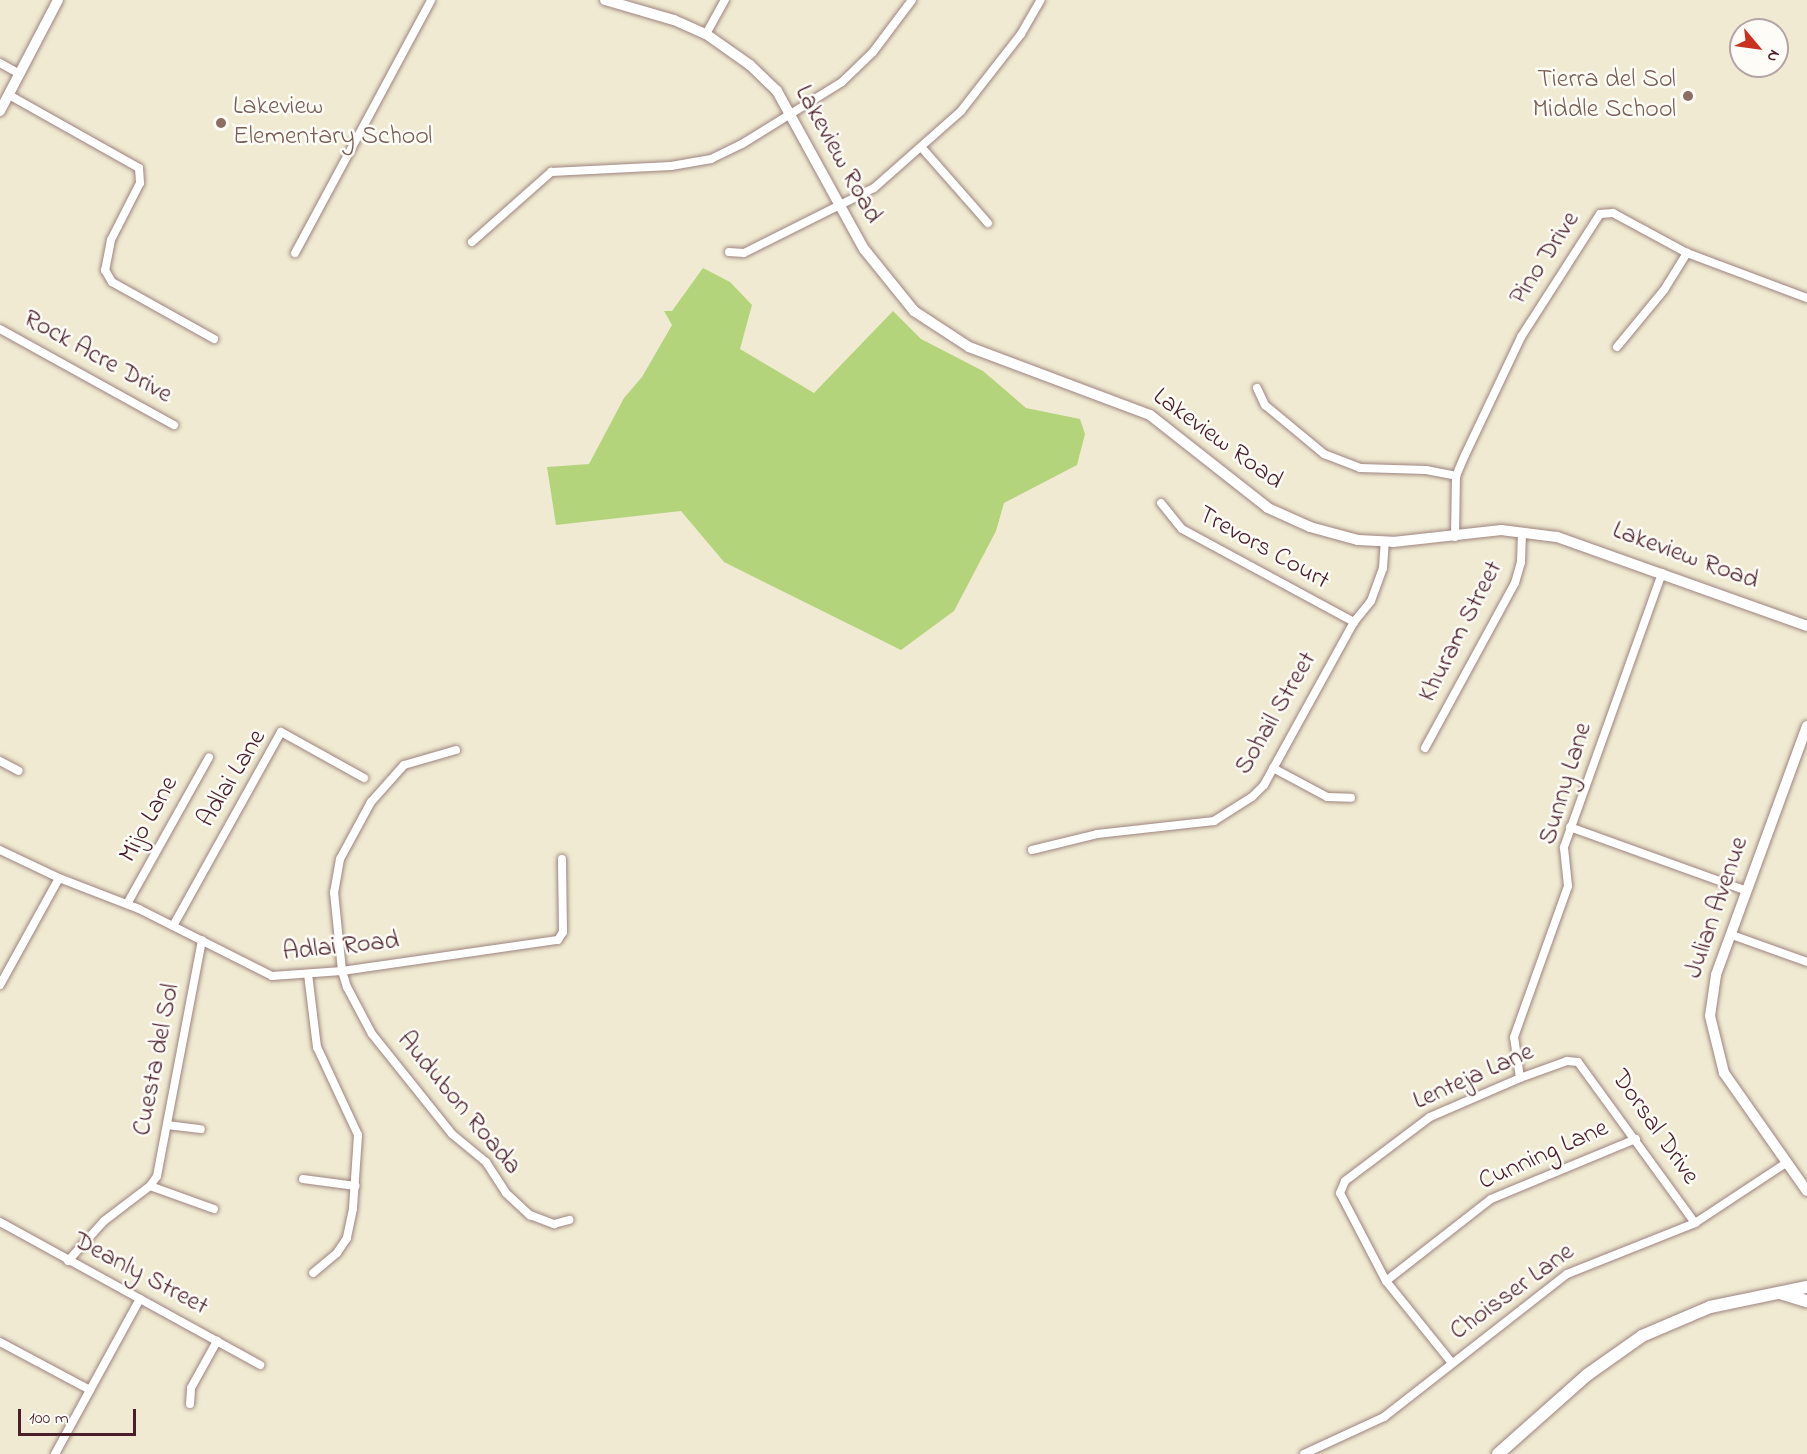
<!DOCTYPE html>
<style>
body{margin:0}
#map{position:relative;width:1807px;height:1454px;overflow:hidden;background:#f0ead2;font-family:"Indie Flower",sans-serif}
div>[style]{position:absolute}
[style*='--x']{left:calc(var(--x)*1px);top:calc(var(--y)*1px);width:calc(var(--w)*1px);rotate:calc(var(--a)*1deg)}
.green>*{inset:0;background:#b4d47b}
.roads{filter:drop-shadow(0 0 2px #9d847e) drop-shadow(0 0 2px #9d847e)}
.street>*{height:8px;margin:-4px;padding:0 4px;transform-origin:4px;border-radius:4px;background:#fff}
.secondary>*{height:10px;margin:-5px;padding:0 5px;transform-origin:5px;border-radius:5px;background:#fff}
.primary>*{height:12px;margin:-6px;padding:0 6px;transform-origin:6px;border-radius:6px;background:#fff}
.dots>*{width:16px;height:16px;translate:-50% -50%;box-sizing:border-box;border:3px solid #fdfcf7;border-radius:50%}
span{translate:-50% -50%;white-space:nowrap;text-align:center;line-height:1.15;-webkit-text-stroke:5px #fdfcf7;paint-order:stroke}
.education-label{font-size:26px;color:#785e54}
.right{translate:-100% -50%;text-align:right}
.left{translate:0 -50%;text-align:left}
.street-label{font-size:26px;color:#4a1f2b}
.north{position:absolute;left:1729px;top:18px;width:60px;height:60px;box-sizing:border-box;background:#fdfcf7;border:2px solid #b5a4a5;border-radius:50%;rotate:119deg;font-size:16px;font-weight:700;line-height:24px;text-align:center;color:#4a1f2b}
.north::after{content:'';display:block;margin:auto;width:21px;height:27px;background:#c8321e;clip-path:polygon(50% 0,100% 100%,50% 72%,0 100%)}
.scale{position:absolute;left:18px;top:1409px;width:118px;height:27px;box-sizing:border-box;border:3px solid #4a1f2b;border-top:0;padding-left:8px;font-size:18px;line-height:21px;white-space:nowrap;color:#4a1f2b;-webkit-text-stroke:4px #fdfcf7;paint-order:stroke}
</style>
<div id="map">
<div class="green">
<div style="clip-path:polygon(703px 268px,730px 282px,752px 305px,740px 349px,814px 393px,893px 311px,921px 339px,983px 371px,1026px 408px,1080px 419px,1085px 434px,1077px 465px,1004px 503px,996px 531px,954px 611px,901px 650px,724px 562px,681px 511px,556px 525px,547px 467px,589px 464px,624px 398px,642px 377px,672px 325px,664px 311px,672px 311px)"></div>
</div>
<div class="roads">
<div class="street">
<div style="--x:706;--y:34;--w:39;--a:-61"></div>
<div style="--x:0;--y:63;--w:23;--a:29"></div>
<div style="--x:9;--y:95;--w:149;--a:29.3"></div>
<div style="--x:139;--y:168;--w:15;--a:86"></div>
<div style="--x:140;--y:183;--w:64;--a:117"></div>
<div style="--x:111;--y:240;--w:31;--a:101"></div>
<div style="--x:105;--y:270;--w:14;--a:60"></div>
<div style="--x:112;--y:282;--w:117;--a:29.2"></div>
<div style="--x:922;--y:148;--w:100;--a:48.7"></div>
<div style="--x:472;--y:242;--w:106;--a:-41.5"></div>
<div style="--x:551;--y:172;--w:120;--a:-2.9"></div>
<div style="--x:671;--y:166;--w:41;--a:-9.9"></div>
<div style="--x:711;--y:159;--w:34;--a:-26"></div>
<div style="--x:742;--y:144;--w:118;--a:-31.8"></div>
<div style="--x:842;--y:82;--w:43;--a:-44.1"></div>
<div style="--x:873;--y:52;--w:65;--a:-53.1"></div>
<div style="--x:729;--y:252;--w:15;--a:4"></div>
<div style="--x:744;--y:253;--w:145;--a:-26.6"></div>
<div style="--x:874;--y:188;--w:116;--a:-41.5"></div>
<div style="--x:961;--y:111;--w:98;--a:-52.1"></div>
<div style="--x:1021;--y:34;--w:39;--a:-60"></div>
<div style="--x:295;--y:253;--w:287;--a:-61.7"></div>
<div style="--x:0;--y:329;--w:199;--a:28.9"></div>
<div style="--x:1617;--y:347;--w:74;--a:-50.5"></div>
<div style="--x:1664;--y:290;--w:44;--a:-58.1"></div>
<div style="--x:1257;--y:388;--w:19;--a:65"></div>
<div style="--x:1265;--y:405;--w:77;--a:39.7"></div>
<div style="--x:1324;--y:454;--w:39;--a:21"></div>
<div style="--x:1360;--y:468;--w:66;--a:1.7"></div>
<div style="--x:1426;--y:470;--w:31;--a:11"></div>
<div style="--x:1161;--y:503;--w:33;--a:51"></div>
<div style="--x:1182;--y:529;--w:196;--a:28.4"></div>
<div style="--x:1455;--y:537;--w:61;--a:-89.1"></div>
<div style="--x:1456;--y:476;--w:23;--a:-67"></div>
<div style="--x:1465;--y:455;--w:131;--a:-64.6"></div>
<div style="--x:1521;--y:337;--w:146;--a:-57.3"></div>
<div style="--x:1600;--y:214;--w:13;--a:-4"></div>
<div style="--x:1613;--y:213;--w:84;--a:28.4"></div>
<div style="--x:1687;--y:253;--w:128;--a:20.6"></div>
<div style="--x:1425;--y:748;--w:188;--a:-61.4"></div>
<div style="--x:1515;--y:583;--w:22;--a:-74"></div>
<div style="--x:1521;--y:562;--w:30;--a:-88"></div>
<div style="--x:456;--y:750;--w:54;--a:163.9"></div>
<div style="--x:404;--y:765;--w:50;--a:131.7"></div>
<div style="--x:371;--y:802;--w:65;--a:118.5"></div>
<div style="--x:340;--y:859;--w:34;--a:100"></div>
<div style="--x:334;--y:892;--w:79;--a:84.2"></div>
<div style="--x:342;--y:971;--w:17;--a:73"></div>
<div style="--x:347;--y:987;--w:53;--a:62"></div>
<div style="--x:372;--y:1034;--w:128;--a:51.3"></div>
<div style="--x:452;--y:1134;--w:44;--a:39.5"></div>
<div style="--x:486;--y:1162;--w:37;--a:57"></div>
<div style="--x:506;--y:1193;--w:33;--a:43"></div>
<div style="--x:530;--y:1215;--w:26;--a:21"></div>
<div style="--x:554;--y:1224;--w:16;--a:-15"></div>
<div style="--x:0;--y:761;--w:21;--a:28"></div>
<div style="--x:1273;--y:768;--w:61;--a:28.2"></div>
<div style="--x:1327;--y:797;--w:24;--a:2"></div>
<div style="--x:1570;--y:827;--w:188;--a:19.9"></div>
<div style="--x:0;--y:850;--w:65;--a:25.4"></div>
<div style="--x:59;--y:878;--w:86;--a:21.2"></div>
<div style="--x:139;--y:909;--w:149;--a:26.7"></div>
<div style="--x:272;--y:976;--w:70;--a:-4.1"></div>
<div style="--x:342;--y:971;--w:218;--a:-8.2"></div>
<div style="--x:558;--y:940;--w:9;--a:-58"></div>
<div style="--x:563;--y:932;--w:73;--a:-90.8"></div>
<div style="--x:1032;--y:850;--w:67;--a:-13.8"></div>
<div style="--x:1097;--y:834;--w:118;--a:-6.3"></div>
<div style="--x:1214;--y:821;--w:45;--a:-32.3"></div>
<div style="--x:1252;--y:797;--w:17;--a:-45"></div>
<div style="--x:1264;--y:785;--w:186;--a:-61.1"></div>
<div style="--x:1354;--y:622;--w:27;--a:-51"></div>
<div style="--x:1371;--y:601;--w:35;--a:-70"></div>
<div style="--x:1383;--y:568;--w:27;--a:-86"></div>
<div style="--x:127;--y:904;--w:168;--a:-60.8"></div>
<div style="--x:173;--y:926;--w:222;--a:-60.9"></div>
<div style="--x:281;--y:732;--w:95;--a:29"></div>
<div style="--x:1732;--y:935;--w:80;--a:19.8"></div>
<div style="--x:308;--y:974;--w:74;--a:83"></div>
<div style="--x:317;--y:1047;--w:97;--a:65"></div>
<div style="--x:358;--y:1135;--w:74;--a:93.9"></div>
<div style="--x:353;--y:1209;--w:30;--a:102"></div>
<div style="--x:347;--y:1238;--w:18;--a:124"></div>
<div style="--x:337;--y:1253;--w:31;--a:140"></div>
<div style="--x:0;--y:985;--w:122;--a:-61.1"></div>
<div style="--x:1520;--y:1078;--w:41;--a:-98.3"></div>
<div style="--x:1514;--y:1037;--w:160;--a:-70.3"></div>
<div style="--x:1568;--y:886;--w:39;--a:-96"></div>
<div style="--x:1564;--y:847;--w:291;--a:-70.3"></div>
<div style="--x:167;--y:1125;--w:34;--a:7"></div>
<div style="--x:303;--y:1179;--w:53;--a:7.5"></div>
<div style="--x:150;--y:1186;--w:12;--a:-55"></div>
<div style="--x:157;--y:1176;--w:240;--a:-79.2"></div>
<div style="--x:0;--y:1222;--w:297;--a:28.8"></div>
<div style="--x:68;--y:1261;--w:54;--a:-48"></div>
<div style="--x:104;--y:1221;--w:58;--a:-37.3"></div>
<div style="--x:150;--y:1186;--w:68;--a:19.8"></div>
<div style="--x:1386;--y:1281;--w:133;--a:-38"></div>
<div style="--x:1491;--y:1199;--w:157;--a:-22.5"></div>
<div style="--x:0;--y:1342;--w:102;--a:28.1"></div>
<div style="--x:1452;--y:1363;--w:105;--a:-128.8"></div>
<div style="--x:1386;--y:1281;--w:99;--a:-117.6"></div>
<div style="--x:1340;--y:1193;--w:13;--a:-67"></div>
<div style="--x:1345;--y:1181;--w:106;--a:-37"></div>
<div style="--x:1430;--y:1117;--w:98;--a:-23.4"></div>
<div style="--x:1520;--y:1078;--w:50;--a:-19.9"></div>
<div style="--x:1567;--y:1061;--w:11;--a:5"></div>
<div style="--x:1578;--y:1062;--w:199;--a:54"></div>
<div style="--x:190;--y:1404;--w:16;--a:-86"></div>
<div style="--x:191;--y:1388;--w:54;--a:-61"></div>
<div style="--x:55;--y:1454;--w:177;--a:-61.3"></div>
<div style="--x:1304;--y:1454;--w:88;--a:-24.8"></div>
<div style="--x:1384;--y:1417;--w:232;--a:-38"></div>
<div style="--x:1567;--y:1274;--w:138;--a:-21.7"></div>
<div style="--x:1695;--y:1223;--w:109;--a:-33.4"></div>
</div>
<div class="secondary">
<div style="--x:605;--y:0;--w:72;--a:16.2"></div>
<div style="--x:674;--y:20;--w:35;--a:24"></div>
<div style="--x:706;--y:34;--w:54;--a:35.2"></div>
<div style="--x:750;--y:65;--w:37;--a:44"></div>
<div style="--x:777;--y:91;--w:180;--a:61.2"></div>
<div style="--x:864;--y:249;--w:80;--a:51.1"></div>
<div style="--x:914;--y:311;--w:66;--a:33.2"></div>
<div style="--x:969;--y:347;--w:193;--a:20.6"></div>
<div style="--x:1150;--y:415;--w:150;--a:38.2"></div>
<div style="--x:1268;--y:508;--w:46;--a:24.3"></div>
<div style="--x:1310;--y:527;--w:50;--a:15.2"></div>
<div style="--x:1358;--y:540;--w:35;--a:3"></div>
<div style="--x:1393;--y:542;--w:109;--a:-6.3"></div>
<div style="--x:1501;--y:530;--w:56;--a:7.1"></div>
<div style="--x:1557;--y:537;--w:265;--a:19.6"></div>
<div style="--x:0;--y:111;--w:125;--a:-62.4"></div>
<div style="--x:1807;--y:726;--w:265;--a:110.1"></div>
<div style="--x:1716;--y:975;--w:41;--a:98.3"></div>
<div style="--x:1710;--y:1016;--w:59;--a:76.2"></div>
<div style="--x:1724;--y:1073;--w:144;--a:54.9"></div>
</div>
<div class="primary">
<div style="--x:1780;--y:1293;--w:28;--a:17"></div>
<div style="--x:1498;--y:1454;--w:119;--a:-41.6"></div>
<div style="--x:1587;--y:1375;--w:67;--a:-35.3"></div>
<div style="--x:1642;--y:1336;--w:74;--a:-23.1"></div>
<div style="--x:1710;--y:1307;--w:99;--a:-11.7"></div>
</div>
</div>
<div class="dots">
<div style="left:1688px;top:96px;background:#8d6e63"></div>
<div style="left:221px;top:123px;background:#8d6e63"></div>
</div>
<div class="education-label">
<span class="right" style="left:1676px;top:96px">Tierra del Sol<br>Middle School</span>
<span class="left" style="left:233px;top:123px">Lakeview<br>Elementary School</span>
</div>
<div class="street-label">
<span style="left:837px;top:155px;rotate:61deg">Lakeview Road</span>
<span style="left:1546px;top:259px;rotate:-57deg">Pino Drive</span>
<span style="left:97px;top:358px;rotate:29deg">Rock Acre Drive</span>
<span style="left:1217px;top:440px;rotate:36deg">Lakeview Road</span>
<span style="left:1263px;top:549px;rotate:29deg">Trevors Court</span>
<span style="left:1685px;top:557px;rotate:20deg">Lakeview Road</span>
<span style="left:1462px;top:632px;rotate:-63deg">Khuram Street</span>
<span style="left:1277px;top:714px;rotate:-60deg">Sohail Street</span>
<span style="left:233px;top:779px;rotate:-59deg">Adlai Lane</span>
<span style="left:1567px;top:784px;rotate:-73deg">Sunny Lane</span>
<span style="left:150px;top:820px;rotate:-61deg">Mijo Lane</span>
<span style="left:1718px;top:908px;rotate:-71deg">Julian Avenue</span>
<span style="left:341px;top:948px;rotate:-6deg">Adlai Road</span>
<span style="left:158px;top:1060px;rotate:-79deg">Cuesta del Sol</span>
<span style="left:1474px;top:1078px;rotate:-24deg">Lenteja Lane</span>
<span style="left:458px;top:1104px;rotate:50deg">Audubon Roada</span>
<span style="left:1654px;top:1128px;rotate:55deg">Dorsal Drive</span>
<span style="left:1544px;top:1156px;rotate:-24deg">Cunning Lane</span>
<span style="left:140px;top:1275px;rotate:28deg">Deanly Street</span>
<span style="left:1513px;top:1293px;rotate:-36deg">Choisser Lane</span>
</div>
<div class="north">N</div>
<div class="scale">100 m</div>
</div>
